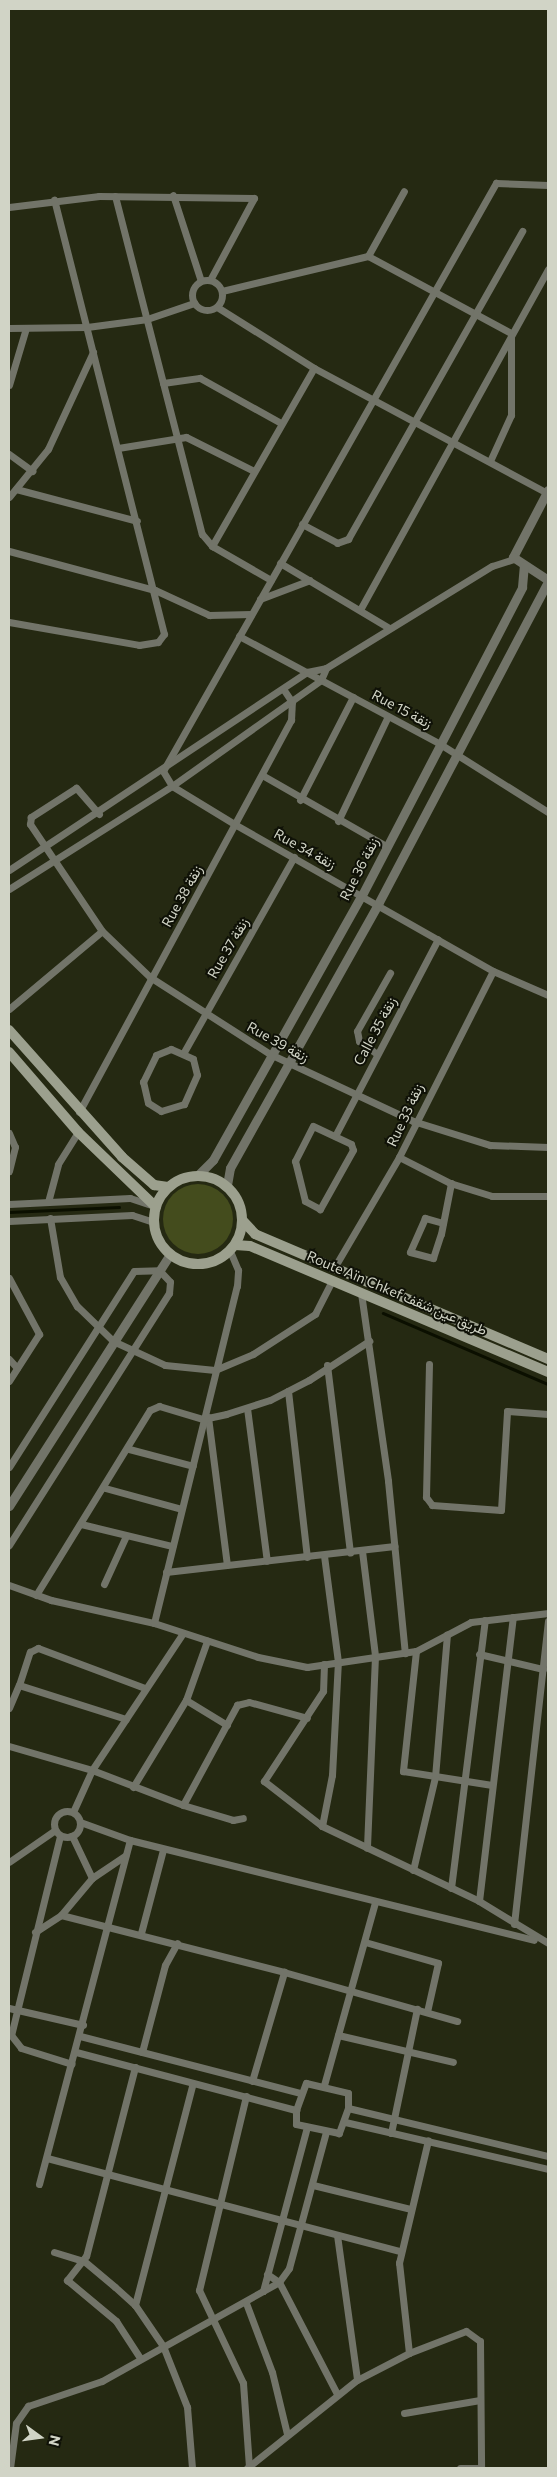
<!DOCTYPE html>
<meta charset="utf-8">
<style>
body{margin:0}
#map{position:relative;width:557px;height:2477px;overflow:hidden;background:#252912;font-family:Commissioner,Vazirmatn,sans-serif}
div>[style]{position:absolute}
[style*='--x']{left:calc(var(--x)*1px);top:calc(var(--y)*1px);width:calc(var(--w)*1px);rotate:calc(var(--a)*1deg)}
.green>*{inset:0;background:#444c1d}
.round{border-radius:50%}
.stream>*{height:2.5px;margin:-1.25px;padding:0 1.25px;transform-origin:1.25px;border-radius:1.25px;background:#0b0f00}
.minor>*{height:7px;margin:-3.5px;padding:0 3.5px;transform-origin:3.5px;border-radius:3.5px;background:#727469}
.minor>.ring{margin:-3.5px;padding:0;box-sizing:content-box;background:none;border:7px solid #727469;border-radius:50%}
.tertiary>*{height:9px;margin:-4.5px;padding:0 4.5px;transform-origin:4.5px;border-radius:4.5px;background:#727469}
.secondary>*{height:10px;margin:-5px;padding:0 5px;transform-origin:5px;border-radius:5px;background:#9ca08e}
.secondary>.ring{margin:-5px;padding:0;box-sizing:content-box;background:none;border:10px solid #9ca08e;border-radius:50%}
span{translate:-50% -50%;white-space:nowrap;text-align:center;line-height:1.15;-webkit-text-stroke:4px #0f1107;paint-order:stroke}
.street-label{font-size:14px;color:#d1d4c6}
.frame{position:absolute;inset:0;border:10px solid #d1d4c6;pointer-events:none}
.north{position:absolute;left:15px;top:2412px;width:50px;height:50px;-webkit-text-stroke:4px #0f1107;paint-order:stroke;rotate:104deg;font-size:14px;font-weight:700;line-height:20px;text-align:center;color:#d1d4c6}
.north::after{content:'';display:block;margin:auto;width:18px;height:22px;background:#d1d4c6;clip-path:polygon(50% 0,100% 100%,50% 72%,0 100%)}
</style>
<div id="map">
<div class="green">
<div class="round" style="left:163px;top:1184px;width:70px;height:70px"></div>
</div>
<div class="stream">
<div style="--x:9;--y:1212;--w:110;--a:-2.6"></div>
<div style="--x:383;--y:1313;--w:180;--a:23.3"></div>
</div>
<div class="minor">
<div style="--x:173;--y:195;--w:90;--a:72"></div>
<div style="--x:115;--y:196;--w:349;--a:75.6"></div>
<div style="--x:202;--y:534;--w:16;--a:50"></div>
<div style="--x:212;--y:546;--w:68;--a:30"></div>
<div style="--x:9;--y:207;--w:91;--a:-7"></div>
<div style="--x:99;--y:196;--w:155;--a:0.7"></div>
<div style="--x:254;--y:198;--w:93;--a:118.2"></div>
<div style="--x:368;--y:256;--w:162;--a:28.3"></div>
<div style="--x:511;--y:333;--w:82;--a:90"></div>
<div style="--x:511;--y:415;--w:51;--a:114.5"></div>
<div class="ring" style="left:192px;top:280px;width:23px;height:23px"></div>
<div style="--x:222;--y:291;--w:150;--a:-13.5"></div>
<div style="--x:368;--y:256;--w:74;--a:-61"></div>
<div style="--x:217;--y:307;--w:115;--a:32.2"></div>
<div style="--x:314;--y:368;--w:264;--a:28.2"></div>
<div style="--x:9;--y:328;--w:78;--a:-0.7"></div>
<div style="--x:87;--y:327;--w:61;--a:-7.6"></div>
<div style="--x:147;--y:319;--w:50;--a:-18.8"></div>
<div style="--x:163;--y:383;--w:37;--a:-8"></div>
<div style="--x:200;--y:378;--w:90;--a:29.1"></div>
<div style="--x:9;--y:385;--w:59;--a:-73.4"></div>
<div style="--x:118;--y:448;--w:69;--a:-9.2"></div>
<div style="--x:186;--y:437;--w:74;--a:26.6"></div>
<div style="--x:9;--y:454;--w:29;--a:36"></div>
<div style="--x:16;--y:489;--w:125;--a:14.8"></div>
<div style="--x:9;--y:497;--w:62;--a:-50.9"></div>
<div style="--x:48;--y:449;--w:107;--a:-65.1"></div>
<div style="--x:302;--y:524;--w:40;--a:28"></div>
<div style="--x:337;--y:543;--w:12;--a:-20"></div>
<div style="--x:348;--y:539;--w:354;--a:-60.5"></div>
<div style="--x:212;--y:546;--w:205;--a:-60.2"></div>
<div style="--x:9;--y:551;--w:151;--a:15"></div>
<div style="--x:155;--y:590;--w:60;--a:24.8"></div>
<div style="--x:209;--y:615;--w:42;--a:-1.4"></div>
<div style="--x:280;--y:563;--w:127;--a:30.8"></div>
<div style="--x:260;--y:599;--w:53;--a:-20.8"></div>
<div style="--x:361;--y:608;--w:387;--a:-61.1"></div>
<div style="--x:9;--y:622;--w:132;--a:10"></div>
<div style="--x:139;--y:645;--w:19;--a:-9"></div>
<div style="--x:158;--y:642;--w:10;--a:-53"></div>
<div style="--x:164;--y:634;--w:448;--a:-104.2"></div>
<div style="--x:239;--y:636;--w:228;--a:28.2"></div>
<div style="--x:440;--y:744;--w:128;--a:32.2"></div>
<div style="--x:262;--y:775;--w:143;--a:29.8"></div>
<div style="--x:300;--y:800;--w:116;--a:-62.8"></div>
<div style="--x:99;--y:814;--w:35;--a:-131"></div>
<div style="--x:76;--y:788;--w:54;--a:147.2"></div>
<div style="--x:31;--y:817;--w:7;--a:98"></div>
<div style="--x:30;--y:824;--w:129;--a:56.1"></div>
<div style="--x:102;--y:931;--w:66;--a:43.8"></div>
<div style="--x:150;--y:977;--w:143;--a:32.7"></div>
<div style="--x:270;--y:1054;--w:158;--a:25.1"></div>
<div style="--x:413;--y:1121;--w:81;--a:17.3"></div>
<div style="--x:490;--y:1145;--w:58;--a:2"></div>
<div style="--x:338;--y:821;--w:116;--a:-64.5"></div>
<div style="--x:9;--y:870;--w:358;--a:-33.6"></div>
<div style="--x:307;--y:672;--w:19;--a:-12"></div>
<div style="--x:326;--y:668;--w:195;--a:-31.6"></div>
<div style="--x:492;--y:566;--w:23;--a:-18"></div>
<div style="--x:9;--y:889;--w:193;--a:-32.3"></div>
<div style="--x:172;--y:786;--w:183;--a:-35.4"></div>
<div style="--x:321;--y:680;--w:13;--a:-67"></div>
<div style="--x:548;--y:995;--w:60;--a:-156.4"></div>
<div style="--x:493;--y:971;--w:296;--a:-150.4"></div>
<div style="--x:236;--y:825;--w:75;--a:-148.6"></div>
<div style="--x:172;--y:786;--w:17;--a:-121"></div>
<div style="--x:163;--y:771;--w:676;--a:-60.48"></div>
<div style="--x:496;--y:183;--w:52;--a:2.2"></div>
<div style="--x:9;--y:1009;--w:121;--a:-40"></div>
<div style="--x:171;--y:1049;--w:24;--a:24"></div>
<div style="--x:193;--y:1059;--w:16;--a:76"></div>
<div style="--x:197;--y:1075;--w:32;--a:114"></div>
<div style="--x:184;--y:1104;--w:24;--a:163"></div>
<div style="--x:161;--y:1111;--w:15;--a:-148"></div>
<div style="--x:148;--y:1103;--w:22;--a:-103"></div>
<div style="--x:143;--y:1082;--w:30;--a:-64"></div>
<div style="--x:156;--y:1055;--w:16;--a:-22"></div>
<div style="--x:184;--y:1052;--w:224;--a:-60.6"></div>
<div style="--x:377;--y:1054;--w:22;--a:-144"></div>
<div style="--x:359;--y:1041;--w:10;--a:-101"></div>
<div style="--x:357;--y:1031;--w:67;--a:-60.4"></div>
<div style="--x:79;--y:1112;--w:446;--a:-61.6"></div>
<div style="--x:291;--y:720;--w:18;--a:-87"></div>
<div style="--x:292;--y:702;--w:14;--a:-124"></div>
<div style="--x:313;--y:1126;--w:42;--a:25.3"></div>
<div style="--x:351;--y:1144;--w:6;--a:72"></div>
<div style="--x:353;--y:1150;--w:68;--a:119.2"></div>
<div style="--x:320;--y:1209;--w:17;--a:-152"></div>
<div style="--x:305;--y:1201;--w:41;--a:-104"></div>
<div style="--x:295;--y:1161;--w:39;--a:-63"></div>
<div style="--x:9;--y:1133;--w:15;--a:67"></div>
<div style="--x:15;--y:1147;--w:25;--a:104"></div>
<div style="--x:335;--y:1136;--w:222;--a:-62.4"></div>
<div style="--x:399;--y:1157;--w:57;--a:27"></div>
<div style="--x:450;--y:1183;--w:44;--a:17.2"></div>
<div style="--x:492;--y:1196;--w:56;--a:0"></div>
<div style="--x:48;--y:1202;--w:39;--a:-75"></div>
<div style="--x:58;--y:1164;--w:38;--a:-58"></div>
<div style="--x:9;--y:1204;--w:121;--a:-2.8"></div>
<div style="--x:130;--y:1198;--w:22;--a:18"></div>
<div style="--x:50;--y:1218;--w:60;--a:80.4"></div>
<div style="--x:60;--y:1277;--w:34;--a:60"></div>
<div style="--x:77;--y:1306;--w:50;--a:44.2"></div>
<div style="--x:113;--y:1341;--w:57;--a:24.8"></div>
<div style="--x:165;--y:1365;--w:50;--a:5.7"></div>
<div style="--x:215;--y:1370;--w:41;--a:-22.8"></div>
<div style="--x:253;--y:1354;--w:74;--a:-32.8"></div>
<div style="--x:315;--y:1314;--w:38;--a:-63"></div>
<div style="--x:9;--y:1221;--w:123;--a:-2.8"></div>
<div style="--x:132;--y:1215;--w:23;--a:18"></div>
<div style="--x:443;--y:1223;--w:19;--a:-164"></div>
<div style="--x:425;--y:1218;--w:37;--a:114"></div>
<div style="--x:410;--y:1252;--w:24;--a:15"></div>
<div style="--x:433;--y:1258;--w:25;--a:-72"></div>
<div style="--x:441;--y:1234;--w:52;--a:-78.9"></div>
<div style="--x:334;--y:1268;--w:129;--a:-59.6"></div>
<div style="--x:399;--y:1157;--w:208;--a:-63.2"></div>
<div style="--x:9;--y:1278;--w:64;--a:61.8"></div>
<div style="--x:39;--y:1334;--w:56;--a:122.6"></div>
<div style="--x:361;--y:1293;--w:190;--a:81.8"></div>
<div style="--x:388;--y:1481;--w:173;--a:84.4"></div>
<div style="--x:9;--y:1359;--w:12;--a:48"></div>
<div style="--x:429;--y:1364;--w:133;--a:91.3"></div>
<div style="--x:426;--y:1497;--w:10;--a:53"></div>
<div style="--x:432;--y:1505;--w:69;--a:4.1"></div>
<div style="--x:501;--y:1510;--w:99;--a:-86.5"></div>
<div style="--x:507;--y:1411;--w:41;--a:4.2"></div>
<div style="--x:327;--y:1365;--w:189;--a:83"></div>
<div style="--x:288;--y:1391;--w:167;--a:83.5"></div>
<div style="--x:247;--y:1408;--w:154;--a:82.6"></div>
<div style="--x:208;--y:1417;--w:149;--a:82.7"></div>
<div style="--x:129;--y:1449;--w:66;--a:14.9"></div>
<div style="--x:9;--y:1467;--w:232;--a:-57.5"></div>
<div style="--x:134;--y:1271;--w:25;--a:-2"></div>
<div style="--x:159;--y:1270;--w:16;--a:47"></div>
<div style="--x:170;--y:1282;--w:11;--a:95"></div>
<div style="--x:169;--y:1293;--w:299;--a:122.4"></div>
<div style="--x:105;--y:1488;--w:79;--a:15.4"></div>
<div style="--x:81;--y:1524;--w:94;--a:13.6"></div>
<div style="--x:362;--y:1551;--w:106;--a:82.9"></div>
<div style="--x:375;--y:1656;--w:192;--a:92.4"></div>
<div style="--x:166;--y:1572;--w:230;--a:-6.5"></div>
<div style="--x:104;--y:1584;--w:53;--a:-65.4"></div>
<div style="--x:9;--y:1585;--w:45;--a:19.7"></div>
<div style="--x:51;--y:1600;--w:106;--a:12.6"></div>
<div style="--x:154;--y:1623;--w:109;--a:18.1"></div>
<div style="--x:258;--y:1657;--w:50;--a:11.5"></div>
<div style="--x:307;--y:1667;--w:110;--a:-8.4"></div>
<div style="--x:416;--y:1651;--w:62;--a:-27.8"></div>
<div style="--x:471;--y:1622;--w:78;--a:-6.7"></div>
<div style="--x:36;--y:1595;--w:217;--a:-58.4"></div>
<div style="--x:150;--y:1410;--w:10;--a:-24"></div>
<div style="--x:159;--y:1406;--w:46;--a:16.5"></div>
<div style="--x:203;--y:1419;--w:24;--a:-12"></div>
<div style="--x:226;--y:1414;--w:46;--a:-17.7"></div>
<div style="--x:270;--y:1400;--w:44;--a:-27.1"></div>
<div style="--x:309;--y:1380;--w:72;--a:-33"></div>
<div style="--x:154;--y:1623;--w:347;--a:-76.2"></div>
<div style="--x:237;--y:1286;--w:16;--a:-86"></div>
<div style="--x:238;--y:1270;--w:21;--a:-113"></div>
<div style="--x:416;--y:1651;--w:121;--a:96.2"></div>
<div style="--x:403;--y:1771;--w:90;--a:8.9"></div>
<div style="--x:479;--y:1654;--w:66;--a:13.2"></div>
<div style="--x:324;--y:1664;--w:27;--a:92"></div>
<div style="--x:323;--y:1691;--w:108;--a:123.2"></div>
<div style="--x:264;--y:1781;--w:73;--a:37.8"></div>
<div style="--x:322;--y:1826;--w:174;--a:25.5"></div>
<div style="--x:479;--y:1901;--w:81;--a:31.3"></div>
<div style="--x:186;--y:1700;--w:48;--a:31.4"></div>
<div style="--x:9;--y:1708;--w:25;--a:-67"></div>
<div style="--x:126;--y:1719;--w:112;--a:-162.4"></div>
<div style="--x:19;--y:1685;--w:35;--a:-72"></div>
<div style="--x:30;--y:1652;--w:9;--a:-27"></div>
<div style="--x:38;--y:1648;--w:114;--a:20.5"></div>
<div style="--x:9;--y:1746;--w:86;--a:16.1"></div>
<div style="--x:92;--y:1770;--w:97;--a:21"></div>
<div style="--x:183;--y:1805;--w:52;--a:16.7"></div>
<div style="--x:233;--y:1820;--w:10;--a:-11"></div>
<div style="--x:133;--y:1787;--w:102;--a:-58.7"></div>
<div style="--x:186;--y:1700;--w:63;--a:-70.4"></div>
<div style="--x:183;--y:1805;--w:114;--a:-61.6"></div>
<div style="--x:237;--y:1705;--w:12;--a:-14"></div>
<div style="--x:249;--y:1702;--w:60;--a:15.4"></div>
<div class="ring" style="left:54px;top:1811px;width:19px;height:19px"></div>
<div style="--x:73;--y:1812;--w:46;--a:-65.7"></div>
<div style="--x:92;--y:1770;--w:164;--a:-56.4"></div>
<div style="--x:322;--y:1826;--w:52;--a:-78.9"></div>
<div style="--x:332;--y:1775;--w:113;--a:-87"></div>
<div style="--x:338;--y:1662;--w:107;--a:-97.5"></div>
<div style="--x:60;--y:1836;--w:205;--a:103.8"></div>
<div style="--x:11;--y:2035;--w:16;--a:52"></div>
<div style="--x:21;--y:2048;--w:53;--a:17.4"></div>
<div style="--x:130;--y:1840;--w:416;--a:13.9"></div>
<div style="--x:9;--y:1862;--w:56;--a:-34.8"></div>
<div style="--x:413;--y:1870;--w:96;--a:-76.7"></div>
<div style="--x:435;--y:1777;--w:143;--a:-85.2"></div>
<div style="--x:92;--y:1878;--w:40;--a:-34"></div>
<div style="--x:451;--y:1888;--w:270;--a:-82.8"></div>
<div style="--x:479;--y:1901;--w:286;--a:-83.2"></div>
<div style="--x:61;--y:1915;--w:230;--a:14.3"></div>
<div style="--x:514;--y:1924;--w:305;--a:-83.6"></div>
<div style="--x:35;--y:1932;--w:31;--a:-33"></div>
<div style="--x:61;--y:1915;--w:48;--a:-50"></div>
<div style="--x:92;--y:1878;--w:47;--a:-115.5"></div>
<div style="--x:141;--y:1933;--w:86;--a:-75.2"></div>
<div style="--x:365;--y:1942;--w:76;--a:16"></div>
<div style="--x:438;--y:1963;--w:50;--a:102.7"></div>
<div style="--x:9;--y:2008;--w:76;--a:12.9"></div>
<div style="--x:338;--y:2035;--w:118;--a:13.2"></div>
<div style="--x:80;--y:2036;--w:228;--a:14.5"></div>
<div style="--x:76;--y:2052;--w:228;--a:14.8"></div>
<div style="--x:142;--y:2052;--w:90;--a:-75.2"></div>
<div style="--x:165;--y:1965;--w:25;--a:-61"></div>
<div style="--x:135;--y:2067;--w:195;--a:104.5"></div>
<div style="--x:86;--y:2256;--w:31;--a:128"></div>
<div style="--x:67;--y:2280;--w:64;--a:39.9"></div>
<div style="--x:116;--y:2321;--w:44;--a:57"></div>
<div style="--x:252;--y:2081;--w:114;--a:-73.6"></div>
<div style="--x:284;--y:1972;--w:180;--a:15.8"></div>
<div style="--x:306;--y:2083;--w:43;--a:13.4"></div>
<div style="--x:348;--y:2093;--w:15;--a:90"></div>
<div style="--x:348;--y:2108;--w:27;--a:110"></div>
<div style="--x:339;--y:2133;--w:44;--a:-168.2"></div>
<div style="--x:296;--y:2124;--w:14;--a:-90"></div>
<div style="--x:296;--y:2110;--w:29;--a:-70"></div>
<div style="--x:324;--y:2085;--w:190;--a:-74.4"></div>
<div style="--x:246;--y:2096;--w:200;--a:103.6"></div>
<div style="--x:199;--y:2290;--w:103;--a:64.7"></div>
<div style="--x:243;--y:2383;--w:83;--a:85.9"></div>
<div style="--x:348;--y:2108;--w:206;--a:13.5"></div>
<div style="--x:345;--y:2122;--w:208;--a:13"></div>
<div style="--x:391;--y:2133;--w:127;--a:-78.2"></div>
<div style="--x:47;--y:2158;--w:365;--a:14.8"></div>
<div style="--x:39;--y:2184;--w:356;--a:-75.2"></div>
<div style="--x:130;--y:1840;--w:53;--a:-160.2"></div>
<div style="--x:313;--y:2185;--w:101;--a:13.8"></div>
<div style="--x:337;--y:2235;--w:146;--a:82.1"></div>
<div style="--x:54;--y:2252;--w:31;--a:17"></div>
<div style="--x:84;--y:2261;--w:40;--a:40"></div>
<div style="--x:115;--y:2287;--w:27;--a:42"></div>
<div style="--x:135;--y:2305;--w:50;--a:55.7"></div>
<div style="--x:163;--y:2346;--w:66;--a:68.5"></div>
<div style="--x:187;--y:2407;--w:61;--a:85.3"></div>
<div style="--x:267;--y:2274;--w:14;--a:34"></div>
<div style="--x:279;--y:2282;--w:126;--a:62.6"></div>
<div style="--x:263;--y:2291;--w:170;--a:-75"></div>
<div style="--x:246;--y:2303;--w:74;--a:69.4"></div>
<div style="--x:272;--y:2372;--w:64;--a:76.4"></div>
<div style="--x:135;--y:2305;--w:229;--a:-75.4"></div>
<div style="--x:409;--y:2353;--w:91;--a:-96.3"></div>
<div style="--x:399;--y:2263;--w:126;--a:-76.7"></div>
<div style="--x:404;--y:2413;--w:77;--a:-9.7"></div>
<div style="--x:10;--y:2468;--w:45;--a:-82.4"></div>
<div style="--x:16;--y:2423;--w:21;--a:-55"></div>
<div style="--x:28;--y:2406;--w:78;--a:-18.7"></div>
<div style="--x:102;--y:2381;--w:203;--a:-29.2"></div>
<div style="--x:279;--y:2282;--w:17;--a:-54"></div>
<div style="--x:289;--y:2268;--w:141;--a:-74.8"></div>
<div style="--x:247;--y:2468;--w:141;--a:-38.7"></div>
<div style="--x:357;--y:2380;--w:59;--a:-27.4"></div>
<div style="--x:409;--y:2353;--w:61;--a:-21.1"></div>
<div style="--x:466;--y:2331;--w:17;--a:36"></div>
<div style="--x:480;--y:2341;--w:127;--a:89.5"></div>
<div style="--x:460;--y:2468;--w:21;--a:0"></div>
</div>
<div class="tertiary">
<div style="--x:548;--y:490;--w:76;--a:117.6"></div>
<div style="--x:513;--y:557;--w:42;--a:33.3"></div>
<div style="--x:198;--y:1175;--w:21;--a:-45"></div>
<div style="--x:213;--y:1160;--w:304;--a:-60.7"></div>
<div style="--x:362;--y:895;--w:347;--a:-62.5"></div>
<div style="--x:522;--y:587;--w:21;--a:-85"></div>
<div style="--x:227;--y:1185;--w:17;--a:-80"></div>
<div style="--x:230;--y:1168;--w:303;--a:-60.7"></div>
<div style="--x:378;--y:904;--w:364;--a:-62.2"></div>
<div style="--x:9;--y:1506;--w:299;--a:-57.4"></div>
</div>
<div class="secondary">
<div style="--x:9;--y:1030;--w:170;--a:48.3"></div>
<div style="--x:122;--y:1157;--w:43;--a:41.2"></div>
<div style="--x:154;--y:1185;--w:14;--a:8"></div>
<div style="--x:9;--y:1052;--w:106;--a:49.2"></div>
<div style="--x:78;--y:1132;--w:108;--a:43.9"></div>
<div class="ring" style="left:154px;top:1176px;width:78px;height:78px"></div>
<div style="--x:243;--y:1221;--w:18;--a:47"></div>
<div style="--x:255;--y:1234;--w:319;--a:23.1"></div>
<div style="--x:235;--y:1245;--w:15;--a:4"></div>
<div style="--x:250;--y:1246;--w:324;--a:22.9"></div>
</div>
<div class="street-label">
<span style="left:402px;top:709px;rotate:28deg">Rue 15 زنقة</span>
<span style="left:305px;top:849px;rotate:29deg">Rue 34 زنقة</span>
<span style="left:359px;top:869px;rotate:-63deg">Rue 36 زنقة</span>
<span style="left:182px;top:896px;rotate:-61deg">Rue 38 زنقة</span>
<span style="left:228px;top:948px;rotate:-60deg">Rue 37 زنقة</span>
<span style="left:375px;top:1031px;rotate:-62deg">Calle 35 زنقة</span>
<span style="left:278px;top:1042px;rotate:29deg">Rue 39 زنقة</span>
<span style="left:405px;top:1115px;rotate:-65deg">Rue 33 زنقة</span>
<span style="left:397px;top:1293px;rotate:23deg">Route Aïn Chkef طريق عين شقف</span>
</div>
<div class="frame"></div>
<div class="north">N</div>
</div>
